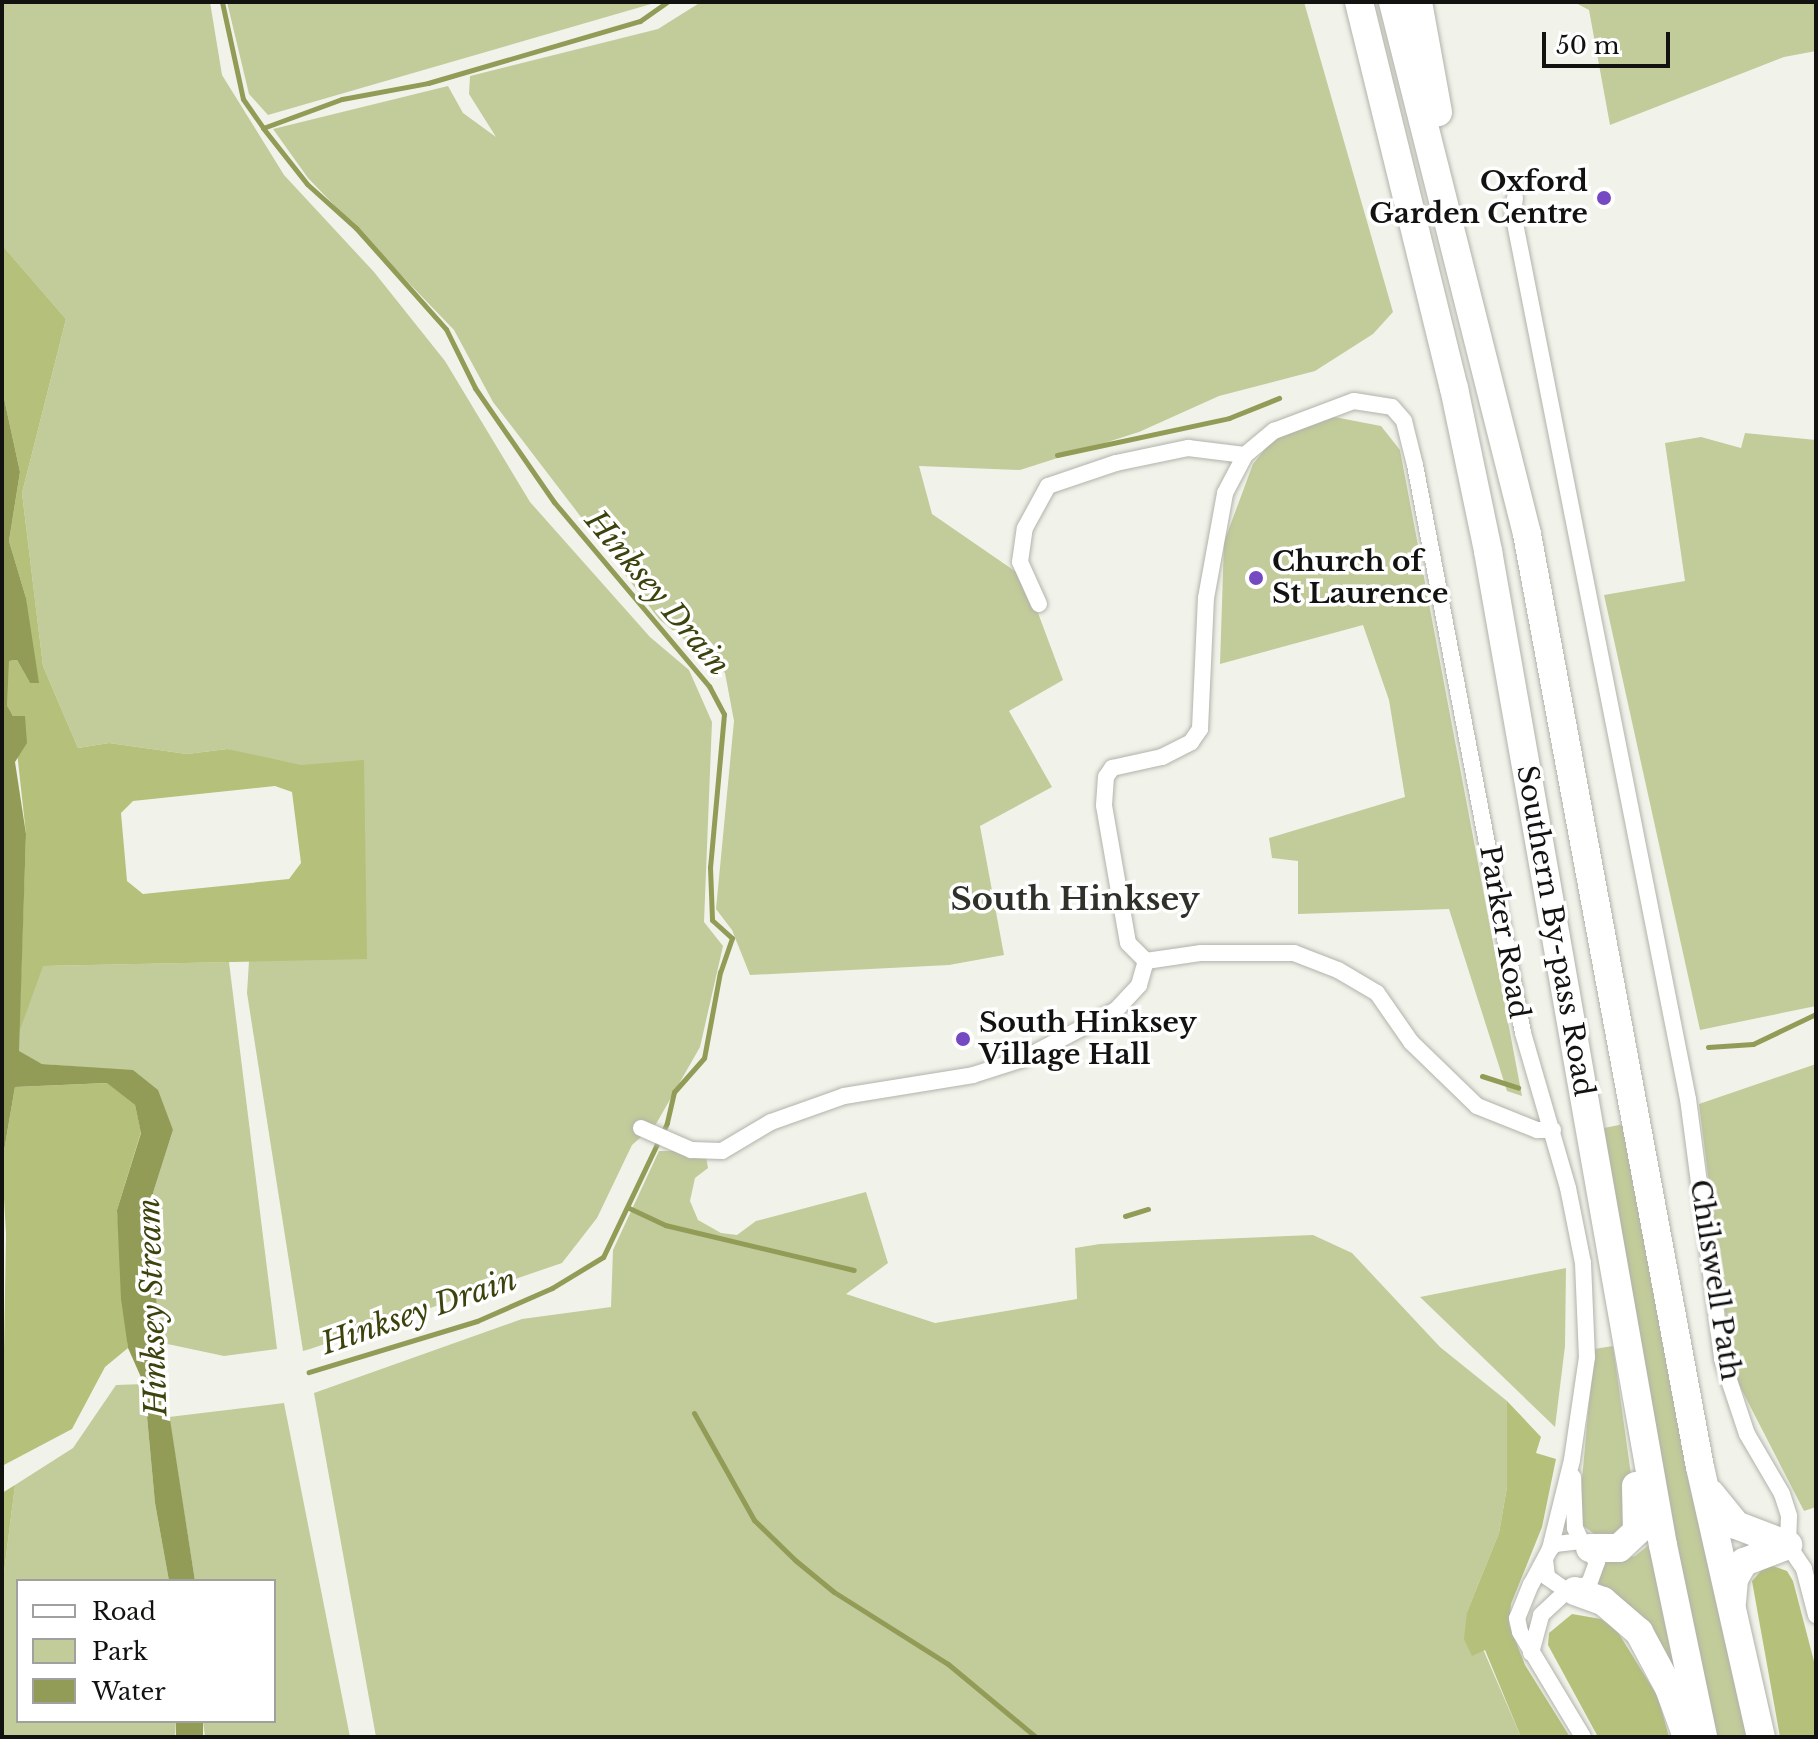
<!DOCTYPE html>
<style>
body{margin:0}
#map{position:relative;width:1818px;height:1739px;overflow:hidden;background:#f1f3ea;font-family:"Libre Baskerville",serif}
div>[style]{position:absolute}
[style*='--x']{left:calc(var(--x)*1px);top:calc(var(--y)*1px);width:calc(var(--w)*1px);rotate:calc(var(--a)*1deg)}
.green>*{inset:0;background:#c2cb9a}
.forest>*{inset:0;background:#b5c07a}
.water>*{inset:0;background:#929c57;transform-origin:0 0}
.stream>*{height:5px;margin:-2.5px;padding:0 2.5px;transform-origin:2.5px;border-radius:2.5px;background:#929c57}
.roads{filter:drop-shadow(0 0 2px #b1b3aa) drop-shadow(0 0 2px #b1b3aa)}
.minor>*{height:16px;margin:-8px;padding:0 8px;transform-origin:8px;border-radius:8px;background:#fff}
.trunk>*{height:28px;margin:-14px;padding:0 14px;transform-origin:14px;border-radius:14px;background:#fff}
.dots>*{width:22px;height:22px;translate:-50% -50%;box-sizing:border-box;border:4px solid #fff;border-radius:50%}
span{translate:-50% -50%;white-space:nowrap;text-align:center;line-height:1.15;-webkit-text-stroke:7px #fff;paint-order:stroke}
.poi-label{font-size:28px;color:#121310;font-weight:700}
.right{translate:-100% -50%;text-align:right}
.left{translate:0 -50%;text-align:left}
.street-label{font-size:28px;color:#121310}
.water-label{font-size:30px;color:#3d430d;font-style:italic}
.quarter-label{font-size:32px;color:#30312a;font-weight:700}
.frame{position:absolute;inset:0;border:4px solid #121310;pointer-events:none}
.legend{position:absolute;left:16px;top:1579px;width:260px;height:144px;box-sizing:border-box;background:#fff;border:2px solid #a0a19f;margin:0;padding:10px 14px;list-style:none;font-size:24px;color:#121310}
.legend li{display:flex;align-items:center;gap:16px;height:40px}
.legend b{width:40px;border:2px solid #a0a19f}
.scale{position:absolute;left:1542px;top:32px;width:128px;height:36px;box-sizing:border-box;border:4px solid #121310;border-top:0;padding-left:10px;font-size:24px;line-height:28px;white-space:nowrap;color:#121310;-webkit-text-stroke:6px #fff;paint-order:stroke}
</style>
<div id="map">
<div class="green">
<div style="clip-path:polygon(2px 2px,210px 2px,222px 75px,284px 175px,374px 272px,445px 361px,530px 502px,650px 637px,689px 670px,712px 722px,704px 922px,723px 946px,700px 1047px,656px 1124px,632px 1145px,597px 1218px,562px 1263px,310px 1349px,303px 1351px,247px 993px,249px 961px,367px 958px,298px 771px,227px 749px,187px 754px,109px 743px,78px 748px,43px 666px,22px 493px,66px 319px,2px 245px)"></div>
<div style="clip-path:polygon(227px 2px,658px 2px,268px 115px,249px 94px)"></div>
<div style="clip-path:polygon(701px 2px,1304px 2px,1393px 312px,1373px 334px,1315px 371px,1219px 396px,1139px 432px,1020px 470px,919px 466px,932px 514px,1025px 578px,1063px 680px,1009px 711px,1052px 787px,980px 826px,1004px 955px,949px 965px,750px 975px,732px 930px,716px 909px,734px 721px,725px 673px,659px 619px,493px 402px,454px 330px,308px 178px,273px 129px,448px 86px,463px 113px,496px 137px,469px 94px,470px 76px,658px 29px)"></div>
<div style="clip-path:polygon(1574px 2px,1816px 2px,1816px 51px,1784px 57px,1610px 125px,1589px 10px)"></div>
<div style="clip-path:polygon(2px 389px,20px 1029px,42px 966px,229px 962px,277px 1349px,224px 1356px,158px 1342px,153px 1193px,173px 1130px,133px 1071px,42px 1064px,19px 1052px,2px 1162px)"></div>
<div style="clip-path:polygon(1329px 416px,1381px 426px,1400px 450px,1522px 1096px,1507px 1091px,1449px 909px,1298px 914px,1298px 861px,1272px 858px,1269px 838px,1405px 797px,1389px 700px,1363px 625px,1220px 664px,1224px 542px,1253px 464px,1275px 437px)"></div>
<div style="clip-path:polygon(1745px 433px,1816px 440px,1816px 1006px,1700px 1030px,1604px 595px,1685px 581px,1665px 443px,1701px 437px,1741px 448px)"></div>
<div style="clip-path:polygon(1816px 1064px,1816px 1507px,1804px 1511px,1733px 1373px,1699px 1104px)"></div>
<div style="clip-path:polygon(1624px 1124px,1701px 1534px,1749px 1737px,1716px 1737px,1675px 1542px,1604px 1128px)"></div>
<div style="clip-path:polygon(659px 1151px,705px 1151px,708px 1168px,695px 1178px,690px 1201px,698px 1220px,721px 1233px,737px 1235px,756px 1221px,866px 1192px,888px 1263px,846px 1294px,935px 1323px,1077px 1299px,1075px 1248px,1100px 1244px,1313px 1235px,1352px 1253px,1440px 1347px,1507px 1401px,1507px 1487px,1499px 1533px,1467px 1612px,1521px 1737px,376px 1737px,314px 1393px,522px 1319px,611px 1307px,613px 1250px)"></div>
<div style="clip-path:polygon(1566px 1268px,1565px 1346px,1555px 1427px,1420px 1297px)"></div>
<div style="clip-path:polygon(1613px 1346px,1635px 1503px,1623px 1534px,1600px 1538px,1583px 1526px,1580px 1501px,1594px 1349px)"></div>
<div style="clip-path:polygon(144px 1384px,155px 1503px,169px 1581px,18px 1581px,18px 1721px,176px 1721px,175px 1737px,2px 1737px,2px 1588px,15px 1485px,73px 1448px,116px 1385px)"></div>
<div style="clip-path:polygon(284px 1403px,350px 1737px,205px 1737px,203px 1721px,274px 1721px,274px 1581px,195px 1581px,169px 1417px)"></div>
<div style="clip-path:polygon(1650px 1544px,1679px 1680px,1596px 1589px,1605px 1563px,1635px 1556px)"></div>
</div>
<div class="forest">
<div style="clip-path:polygon(evenodd,2px 245px,66px 319px,22px 493px,43px 666px,78px 748px,109px 743px,187px 754px,227px 749px,301px 765px,364px 760px,367px 959px,43px 966px,19px 1033px,26px 834px,13px 716px,7px 706px,9px 661px,17px 660px,30px 683px,26px 598px,9px 541px,20px 472px,2px 389px,2px 245px,275px 786px,292px 792px,301px 863px,289px 879px,143px 894px,127px 881px,121px 813px,133px 801px,275px 786px)"></div>
<div style="clip-path:polygon(108px 1083px,135px 1105px,141px 1132px,117px 1210px,128px 1348px,105px 1367px,72px 1429px,2px 1466px,6px 1234px,2px 1162px,15px 1087px)"></div>
<div style="clip-path:polygon(1507px 1401px,1541px 1437px,1536px 1453px,1556px 1459px,1542px 1527px,1511px 1604px,1509px 1624px,1525px 1665px,1570px 1737px,1521px 1737px,1485px 1650px,1472px 1656px,1464px 1639px,1467px 1612px,1499px 1533px,1507px 1487px)"></div>
<div style="clip-path:polygon(15px 1485px,2px 1588px,2px 1493px)"></div>
<div style="clip-path:polygon(1767px 1564px,1787px 1571px,1793px 1581px,1816px 1669px,1816px 1737px,1780px 1737px,1752px 1581px)"></div>
<div style="clip-path:polygon(1572px 1614px,1601px 1619px,1616px 1629px,1658px 1697px,1669px 1737px,1598px 1737px,1548px 1645px,1549px 1633px)"></div>
</div>
<div class="water">
<div style="clip-path:polygon(2px 389px,20px 472px,9px 541px,26px 598px,39px 683px,30px 683px,17px 660px,9px 661px,7px 706px,13px 716px,25px 716px,27px 743px,15px 762px,26px 834px,19px 1051px,42px 1064px,133px 1070px,158px 1090px,173px 1130px,153px 1193px,158px 1342px,195px 1581px,169px 1581px,155px 1503px,144px 1384px,128px 1348px,121px 1299px,117px 1210px,141px 1133px,135px 1105px,107px 1083px,15px 1087px,2px 1162px)"></div>
<div style="left:176px;top:1721px;width:27px;height:16px"></div>
</div>
<div class="stream">
<div style="--x:222;--y:2;--w:99;--a:77.8"></div>
<div style="--x:243;--y:99;--w:35;--a:55"></div>
<div style="--x:263;--y:128;--w:71;--a:51.8"></div>
<div style="--x:307;--y:184;--w:66;--a:41.9"></div>
<div style="--x:356;--y:228;--w:135;--a:48.3"></div>
<div style="--x:446;--y:329;--w:66;--a:63.8"></div>
<div style="--x:475;--y:388;--w:139;--a:55.3"></div>
<div style="--x:554;--y:502;--w:241;--a:49.9"></div>
<div style="--x:709;--y:686;--w:32;--a:62"></div>
<div style="--x:724;--y:714;--w:154;--a:95.2"></div>
<div style="--x:710;--y:867;--w:53;--a:87.8"></div>
<div style="--x:712;--y:920;--w:27;--a:42"></div>
<div style="--x:732;--y:938;--w:36;--a:109"></div>
<div style="--x:720;--y:972;--w:87;--a:100.5"></div>
<div style="--x:704;--y:1058;--w:45;--a:131.4"></div>
<div style="--x:674;--y:1092;--w:32;--a:103"></div>
<div style="--x:667;--y:1123;--w:148;--a:115.5"></div>
<div style="--x:603;--y:1257;--w:60;--a:148.7"></div>
<div style="--x:552;--y:1288;--w:82;--a:156.3"></div>
<div style="--x:477;--y:1321;--w:176;--a:163.1"></div>
<div style="--x:263;--y:128;--w:84;--a:-20.2"></div>
<div style="--x:342;--y:99;--w:87;--a:-10.5"></div>
<div style="--x:428;--y:83;--w:221;--a:-16.3"></div>
<div style="--x:640;--y:21;--w:33;--a:-35"></div>
<div style="--x:1057;--y:455;--w:176;--a:-12.1"></div>
<div style="--x:1229;--y:418;--w:54;--a:-21.8"></div>
<div style="--x:1708;--y:1047;--w:45;--a:-3.8"></div>
<div style="--x:1753;--y:1044;--w:70;--a:-25.5"></div>
<div style="--x:1482;--y:1076;--w:38;--a:18"></div>
<div style="--x:629;--y:1208;--w:40;--a:25"></div>
<div style="--x:665;--y:1225;--w:194;--a:13.4"></div>
<div style="--x:1125;--y:1216;--w:24;--a:-17"></div>
<div style="--x:694;--y:1413;--w:123;--a:60.7"></div>
<div style="--x:754;--y:1520;--w:57;--a:44.3"></div>
<div style="--x:795;--y:1560;--w:50;--a:39.4"></div>
<div style="--x:834;--y:1592;--w:135;--a:32.3"></div>
<div style="--x:948;--y:1664;--w:114;--a:39.7"></div>
</div>
<div class="roads">
<div class="minor">
<div style="--x:1515;--y:198;--w:15;--a:98"></div>
<div style="--x:1513;--y:213;--w:903;--a:78.83"></div>
<div style="--x:1688;--y:1099;--w:262;--a:82.5"></div>
<div style="--x:1722;--y:1359;--w:79;--a:71.6"></div>
<div style="--x:1747;--y:1434;--w:69;--a:59.7"></div>
<div style="--x:1782;--y:1494;--w:23;--a:72"></div>
<div style="--x:1789;--y:1516;--w:29;--a:92"></div>
<div style="--x:1788;--y:1545;--w:29;--a:56"></div>
<div style="--x:1804;--y:1569;--w:48;--a:75.4"></div>
<div style="--x:1039;--y:604;--w:46;--a:-114.3"></div>
<div style="--x:1020;--y:562;--w:34;--a:-82"></div>
<div style="--x:1025;--y:528;--w:48;--a:-61.3"></div>
<div style="--x:1048;--y:486;--w:72;--a:-18.7"></div>
<div style="--x:1116;--y:463;--w:74;--a:-11.8"></div>
<div style="--x:1188;--y:448;--w:57;--a:7"></div>
<div style="--x:1146;--y:961;--w:25;--a:-135"></div>
<div style="--x:1128;--y:943;--w:140;--a:-99.9"></div>
<div style="--x:1104;--y:805;--w:28;--a:-86"></div>
<div style="--x:1106;--y:777;--w:11;--a:-56"></div>
<div style="--x:1112;--y:768;--w:51;--a:-12.4"></div>
<div style="--x:1162;--y:757;--w:33;--a:-27"></div>
<div style="--x:1191;--y:742;--w:16;--a:-55"></div>
<div style="--x:1200;--y:729;--w:131;--a:-87.4"></div>
<div style="--x:1206;--y:598;--w:107;--a:-79.7"></div>
<div style="--x:1225;--y:493;--w:43;--a:-62.2"></div>
<div style="--x:1245;--y:455;--w:38;--a:-40"></div>
<div style="--x:1274;--y:431;--w:85;--a:-20.6"></div>
<div style="--x:1354;--y:401;--w:38;--a:9"></div>
<div style="--x:1392;--y:407;--w:18;--a:49"></div>
<div style="--x:1404;--y:421;--w:45;--a:76"></div>
<div style="--x:1415;--y:465;--w:578;--a:79.23"></div>
<div style="--x:1523;--y:1033;--w:161;--a:73.8"></div>
<div style="--x:1568;--y:1188;--w:76;--a:78.7"></div>
<div style="--x:1583;--y:1263;--w:94;--a:87.6"></div>
<div style="--x:1587;--y:1357;--w:104;--a:98.3"></div>
<div style="--x:1572;--y:1460;--w:92;--a:103.9"></div>
<div style="--x:1146;--y:961;--w:56;--a:-8.3"></div>
<div style="--x:1201;--y:953;--w:93;--a:0"></div>
<div style="--x:1294;--y:953;--w:47;--a:21.1"></div>
<div style="--x:1338;--y:970;--w:45;--a:30.5"></div>
<div style="--x:1377;--y:993;--w:60;--a:55.2"></div>
<div style="--x:1411;--y:1042;--w:92;--a:44.1"></div>
<div style="--x:1477;--y:1106;--w:65;--a:21.8"></div>
<div style="--x:1537;--y:1130;--w:16;--a:0"></div>
<div style="--x:641;--y:1128;--w:55;--a:23.7"></div>
<div style="--x:691;--y:1150;--w:31;--a:2"></div>
<div style="--x:722;--y:1151;--w:57;--a:-30.6"></div>
<div style="--x:771;--y:1122;--w:77;--a:-19.6"></div>
<div style="--x:844;--y:1096;--w:131;--a:-9.2"></div>
<div style="--x:973;--y:1075;--w:52;--a:-17.7"></div>
<div style="--x:1023;--y:1059;--w:105;--a:-27.8"></div>
<div style="--x:1116;--y:1010;--w:34;--a:-47"></div>
<div style="--x:1139;--y:985;--w:25;--a:-74"></div>
<div style="--x:1573;--y:1477;--w:51;--a:87.8"></div>
<div style="--x:1575;--y:1528;--w:14;--a:65"></div>
<div style="--x:1545;--y:1560;--w:17;--a:83"></div>
<div style="--x:1547;--y:1577;--w:24;--a:35"></div>
<div style="--x:1567;--y:1591;--w:23;--a:-18"></div>
<div style="--x:1589;--y:1584;--w:23;--a:-70"></div>
<div style="--x:1597;--y:1562;--w:26;--a:-127"></div>
<div style="--x:1581;--y:1541;--w:26;--a:173"></div>
<div style="--x:1555;--y:1544;--w:7;--a:135"></div>
<div style="--x:1550;--y:1549;--w:40;--a:118"></div>
<div style="--x:1531;--y:1584;--w:37;--a:112"></div>
<div style="--x:1517;--y:1618;--w:14;--a:78"></div>
<div style="--x:1520;--y:1632;--w:122;--a:59"></div>
<div style="--x:1531;--y:1653;--w:39;--a:-75"></div>
<div style="--x:1541;--y:1615;--w:35;--a:-43"></div>
</div>
<div class="trunk">
<div style="--x:1359;--y:2;--w:398;--a:76.2"></div>
<div style="--x:1454;--y:388;--w:167;--a:78.2"></div>
<div style="--x:1488;--y:551;--w:1009;--a:80.02"></div>
<div style="--x:1663;--y:1545;--w:196;--a:78.2"></div>
<div style="--x:1393;--y:2;--w:549;--a:75.86"></div>
<div style="--x:1527;--y:534;--w:949;--a:79.5"></div>
<div style="--x:1700;--y:1467;--w:277;--a:77.3"></div>
<div style="--x:1418;--y:2;--w:112;--a:79.7"></div>
<div style="--x:1711;--y:1494;--w:40;--a:51"></div>
<div style="--x:1736;--y:1525;--w:56;--a:21"></div>
<div style="--x:1590;--y:1548;--w:29;--a:0"></div>
<div style="--x:1619;--y:1548;--w:25;--a:-43"></div>
<div style="--x:1637;--y:1531;--w:45;--a:-91.3"></div>
<div style="--x:1575;--y:1591;--w:30;--a:20"></div>
<div style="--x:1603;--y:1601;--w:48;--a:40.7"></div>
<div style="--x:1639;--y:1632;--w:64;--a:61.8"></div>
<div style="--x:1669;--y:1688;--w:52;--a:69.8"></div>
<div style="--x:1732;--y:1602;--w:23;--a:-85"></div>
<div style="--x:1734;--y:1579;--w:20;--a:-60"></div>
<div style="--x:1744;--y:1562;--w:47;--a:-21.1"></div>
</div>
</div>
<div class="dots">
<div style="left:1604px;top:198px;background:#7549c2"></div>
<div style="left:1256px;top:578px;background:#7549c2"></div>
<div style="left:963px;top:1039px;background:#7549c2"></div>
</div>
<div class="poi-label">
<span class="right" style="left:1588px;top:198px">Oxford<br>Garden Centre</span>
<span class="left" style="left:1272px;top:578px">Church of<br>St Laurence</span>
<span class="left" style="left:979px;top:1039px">South Hinksey<br>Village Hall</span>
</div>
<div class="street-label">
<span style="left:1555px;top:931px;rotate:80deg">Southern By-pass Road</span>
<span style="left:1504px;top:932px;rotate:80deg">Parker Road</span>
<span style="left:1715px;top:1280px;rotate:81deg">Chilswell Path</span>
</div>
<div class="water-label">
<span style="left:657px;top:593px;rotate:50deg">Hinksey Drain</span>
<span style="left:153px;top:1307px;rotate:-92deg">Hinksey Stream</span>
<span style="left:419px;top:1312px;rotate:-19deg">Hinksey Drain</span>
</div>
<div class="quarter-label">
<span style="left:1075px;top:899px">South Hinksey</span>
</div>
<div class="frame"></div>
<ul class="legend">
<li><b style="height:10px;background:#fff"></b>Road</li>
<li><b style="height:22px;background:#c2cb9a"></b>Park</li>
<li><b style="height:22px;background:#929c57"></b>Water</li>
</ul>
<div class="scale">50 m</div>
</div>
